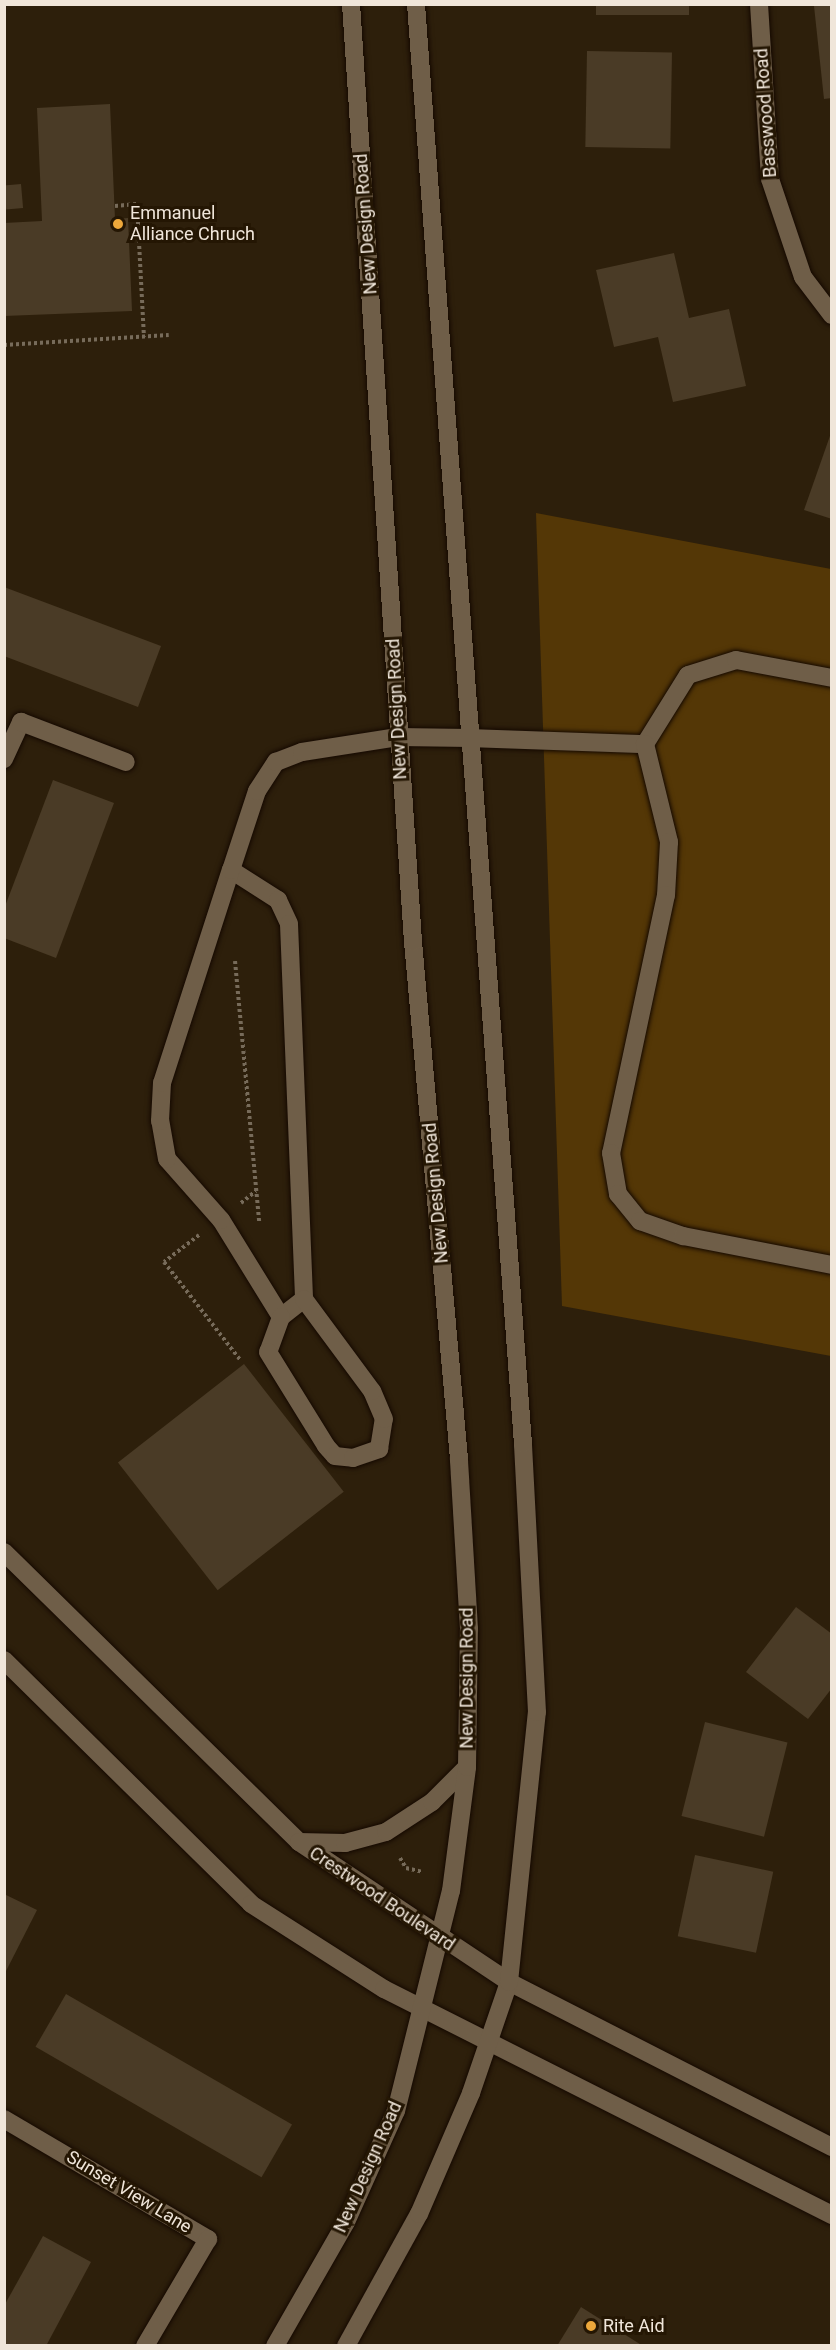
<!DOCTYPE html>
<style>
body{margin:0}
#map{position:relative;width:836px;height:2350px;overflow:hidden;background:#2d1f0b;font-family:Roboto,sans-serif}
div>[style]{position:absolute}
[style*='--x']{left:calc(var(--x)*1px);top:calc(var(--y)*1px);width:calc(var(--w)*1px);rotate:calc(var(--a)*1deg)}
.green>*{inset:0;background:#543706}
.building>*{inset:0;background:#4a3b26;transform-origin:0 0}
.path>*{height:4px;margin-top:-2px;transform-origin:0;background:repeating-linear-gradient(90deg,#776b5a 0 3px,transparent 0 6px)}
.roads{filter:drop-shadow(0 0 2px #150900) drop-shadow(0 0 2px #150900)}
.lane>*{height:18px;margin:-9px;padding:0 9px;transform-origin:9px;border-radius:9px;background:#6f5e48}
.street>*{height:18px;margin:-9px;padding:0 9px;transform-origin:9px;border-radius:9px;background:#6f5e48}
.secondary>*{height:18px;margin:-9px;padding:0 9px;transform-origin:9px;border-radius:9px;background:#6f5e48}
.dots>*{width:16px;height:16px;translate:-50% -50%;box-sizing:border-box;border:3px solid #241603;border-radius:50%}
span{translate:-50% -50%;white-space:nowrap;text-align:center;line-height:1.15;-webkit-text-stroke:6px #241603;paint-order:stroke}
.street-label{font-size:18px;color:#f0e6da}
.poi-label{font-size:18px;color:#f0e6da}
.left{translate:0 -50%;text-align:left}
.frame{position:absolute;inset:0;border:6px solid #f0e6da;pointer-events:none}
</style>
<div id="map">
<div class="green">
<div style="clip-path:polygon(536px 513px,831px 569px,831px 1356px,562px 1306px)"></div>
</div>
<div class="building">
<div style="left:596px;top:4px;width:93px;height:11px"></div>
<div style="clip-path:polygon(826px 4px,832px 4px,832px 98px,824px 99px,814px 6px)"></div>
<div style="left:587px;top:51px;width:85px;height:96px;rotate:1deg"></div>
<div style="clip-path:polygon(110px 104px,115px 219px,128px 218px,132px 311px,4px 316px,4px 223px,42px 221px,37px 108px)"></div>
<div style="left:21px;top:184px;width:24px;height:17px;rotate:85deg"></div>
<div style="clip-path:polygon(674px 253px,689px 318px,729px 309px,746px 386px,673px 402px,658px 337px,614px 347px,596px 270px)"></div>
<div style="clip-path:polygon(831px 433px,832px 433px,832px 519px,804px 510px)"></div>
<div style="clip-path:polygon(4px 587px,161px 646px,138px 707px,4px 656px)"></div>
<div style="clip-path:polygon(53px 780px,114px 803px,56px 958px,4px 938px,4px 909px)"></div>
<div style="left:244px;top:1364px;width:162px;height:160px;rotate:52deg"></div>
<div style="clip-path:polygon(796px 1607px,832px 1634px,832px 1688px,808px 1719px,746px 1672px)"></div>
<div style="left:705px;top:1722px;width:85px;height:97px;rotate:14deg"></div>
<div style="left:695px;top:1855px;width:80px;height:83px;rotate:12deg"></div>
<div style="clip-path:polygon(4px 1894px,37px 1910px,4px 1975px)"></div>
<div style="left:66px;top:1994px;width:261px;height:61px;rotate:30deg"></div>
<div style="clip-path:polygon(43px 2236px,91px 2262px,46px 2346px,4px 2346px,4px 2306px)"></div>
<div style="clip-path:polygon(581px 2307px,643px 2346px,557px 2346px)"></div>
</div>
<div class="path">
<div style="--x:115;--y:206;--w:22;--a:-5"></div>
<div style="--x:137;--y:204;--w:133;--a:87"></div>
<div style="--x:4;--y:345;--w:165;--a:-3.5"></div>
<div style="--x:235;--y:961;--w:262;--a:84.7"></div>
<div style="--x:241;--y:1203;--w:19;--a:-39"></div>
<div style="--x:199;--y:1235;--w:44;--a:142.4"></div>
<div style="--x:164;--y:1262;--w:125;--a:52.1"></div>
<div style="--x:400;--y:1858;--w:12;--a:59"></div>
<div style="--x:406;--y:1868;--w:17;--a:13"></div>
</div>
<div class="roads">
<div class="lane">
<div style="--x:470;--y:738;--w:175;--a:2"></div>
<div style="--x:645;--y:744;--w:81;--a:-58.1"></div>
<div style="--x:688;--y:675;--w:50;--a:-17.4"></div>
<div style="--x:736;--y:660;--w:98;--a:10.6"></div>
<div style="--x:645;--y:744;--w:101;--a:76.2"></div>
<div style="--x:669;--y:842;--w:53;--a:93.2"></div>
<div style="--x:666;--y:895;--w:264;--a:102"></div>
<div style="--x:611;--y:1153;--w:42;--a:80.3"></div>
<div style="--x:618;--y:1194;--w:35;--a:51"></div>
<div style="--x:640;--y:1221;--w:46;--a:19.2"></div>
<div style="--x:683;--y:1236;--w:152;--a:11"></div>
<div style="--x:231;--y:870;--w:56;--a:32.6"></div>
<div style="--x:278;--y:900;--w:26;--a:65"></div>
<div style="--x:289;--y:924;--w:375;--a:87.7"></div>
<div style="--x:304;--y:1299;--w:29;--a:142"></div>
<div style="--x:281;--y:1317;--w:114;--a:-121.7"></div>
<div style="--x:221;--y:1220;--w:81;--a:-131.5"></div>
<div style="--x:167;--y:1159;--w:39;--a:-100"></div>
<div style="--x:160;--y:1121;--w:38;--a:-87"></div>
<div style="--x:162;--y:1083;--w:224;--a:-72.1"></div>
<div style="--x:231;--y:870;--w:83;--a:-71.8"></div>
<div style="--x:257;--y:791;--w:35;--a:-57"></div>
<div style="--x:276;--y:762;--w:28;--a:-21"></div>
<div style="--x:302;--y:752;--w:97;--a:-8.9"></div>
<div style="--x:281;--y:1317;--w:37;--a:110"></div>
<div style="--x:268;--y:1352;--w:110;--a:58.3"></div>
<div style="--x:326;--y:1446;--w:13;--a:48"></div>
<div style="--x:335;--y:1456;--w:18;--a:6"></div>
<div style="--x:353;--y:1458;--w:28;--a:-19"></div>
<div style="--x:379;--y:1449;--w:30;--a:-81"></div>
<div style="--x:384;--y:1419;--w:30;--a:-113"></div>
<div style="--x:372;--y:1391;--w:114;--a:-126.5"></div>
</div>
<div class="street">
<div style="--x:759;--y:4;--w:175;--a:86.4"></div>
<div style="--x:770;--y:179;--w:103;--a:71.4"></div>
<div style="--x:803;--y:277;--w:48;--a:52.7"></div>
<div style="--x:4;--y:759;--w:41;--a:-65.3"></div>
<div style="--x:21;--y:722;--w:112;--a:20.9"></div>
<div style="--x:4;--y:2119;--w:237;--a:30.5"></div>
<div style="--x:208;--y:2239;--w:124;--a:120.5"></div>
</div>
<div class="secondary">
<div style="--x:398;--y:737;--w:72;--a:0.8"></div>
<div style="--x:4;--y:1552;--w:414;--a:44.5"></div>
<div style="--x:299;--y:1842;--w:252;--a:33.7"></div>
<div style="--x:509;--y:1982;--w:363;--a:27.1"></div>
<div style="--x:4;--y:1660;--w:347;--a:44.6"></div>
<div style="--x:251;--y:1904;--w:158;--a:32.6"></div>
<div style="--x:384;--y:1989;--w:502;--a:26.77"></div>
<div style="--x:299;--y:1842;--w:46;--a:1.2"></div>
<div style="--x:345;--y:1843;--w:42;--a:-15"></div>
<div style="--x:386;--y:1832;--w:55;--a:-33.1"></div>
<div style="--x:432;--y:1802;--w:49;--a:-45"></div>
<div style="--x:275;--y:2346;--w:143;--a:-60.2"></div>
<div style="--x:346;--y:2222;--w:122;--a:-65.8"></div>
<div style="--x:396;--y:2111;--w:227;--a:-76"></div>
<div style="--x:451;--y:1891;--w:125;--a:-82.6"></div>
<div style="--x:467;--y:1767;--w:138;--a:-89.2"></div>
<div style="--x:469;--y:1629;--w:170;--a:-93.4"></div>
<div style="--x:459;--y:1459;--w:519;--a:-95.08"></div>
<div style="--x:413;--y:942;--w:940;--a:-93.78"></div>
<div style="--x:346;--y:2346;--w:151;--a:-61.1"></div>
<div style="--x:419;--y:2214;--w:132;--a:-66.7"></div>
<div style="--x:471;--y:2093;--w:117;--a:-71.1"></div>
<div style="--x:509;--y:1982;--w:271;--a:-84.1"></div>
<div style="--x:537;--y:1712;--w:268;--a:-93"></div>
<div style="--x:523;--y:1444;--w:1444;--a:-94.25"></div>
</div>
</div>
<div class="dots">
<div style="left:118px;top:224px;background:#eda83b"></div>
<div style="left:591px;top:2326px;background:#eda83b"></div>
</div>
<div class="street-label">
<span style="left:766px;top:113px;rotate:-94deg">Basswood Road</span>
<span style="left:366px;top:224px;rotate:-94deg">New Design Road</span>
<span style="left:397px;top:709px;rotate:-93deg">New Design Road</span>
<span style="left:436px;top:1193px;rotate:-95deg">New Design Road</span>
<span style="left:467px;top:1678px;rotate:-90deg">New Design Road</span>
<span style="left:382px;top:1899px;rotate:34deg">Crestwood Boulevard</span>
<span style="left:368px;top:2167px;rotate:-66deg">New Design Road</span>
<span style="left:129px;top:2192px;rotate:31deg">Sunset View Lane</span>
</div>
<div class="poi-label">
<span class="left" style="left:130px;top:224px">Emmanuel<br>Alliance Chruch</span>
<span class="left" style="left:603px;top:2326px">Rite Aid</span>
</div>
<div class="frame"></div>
</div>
